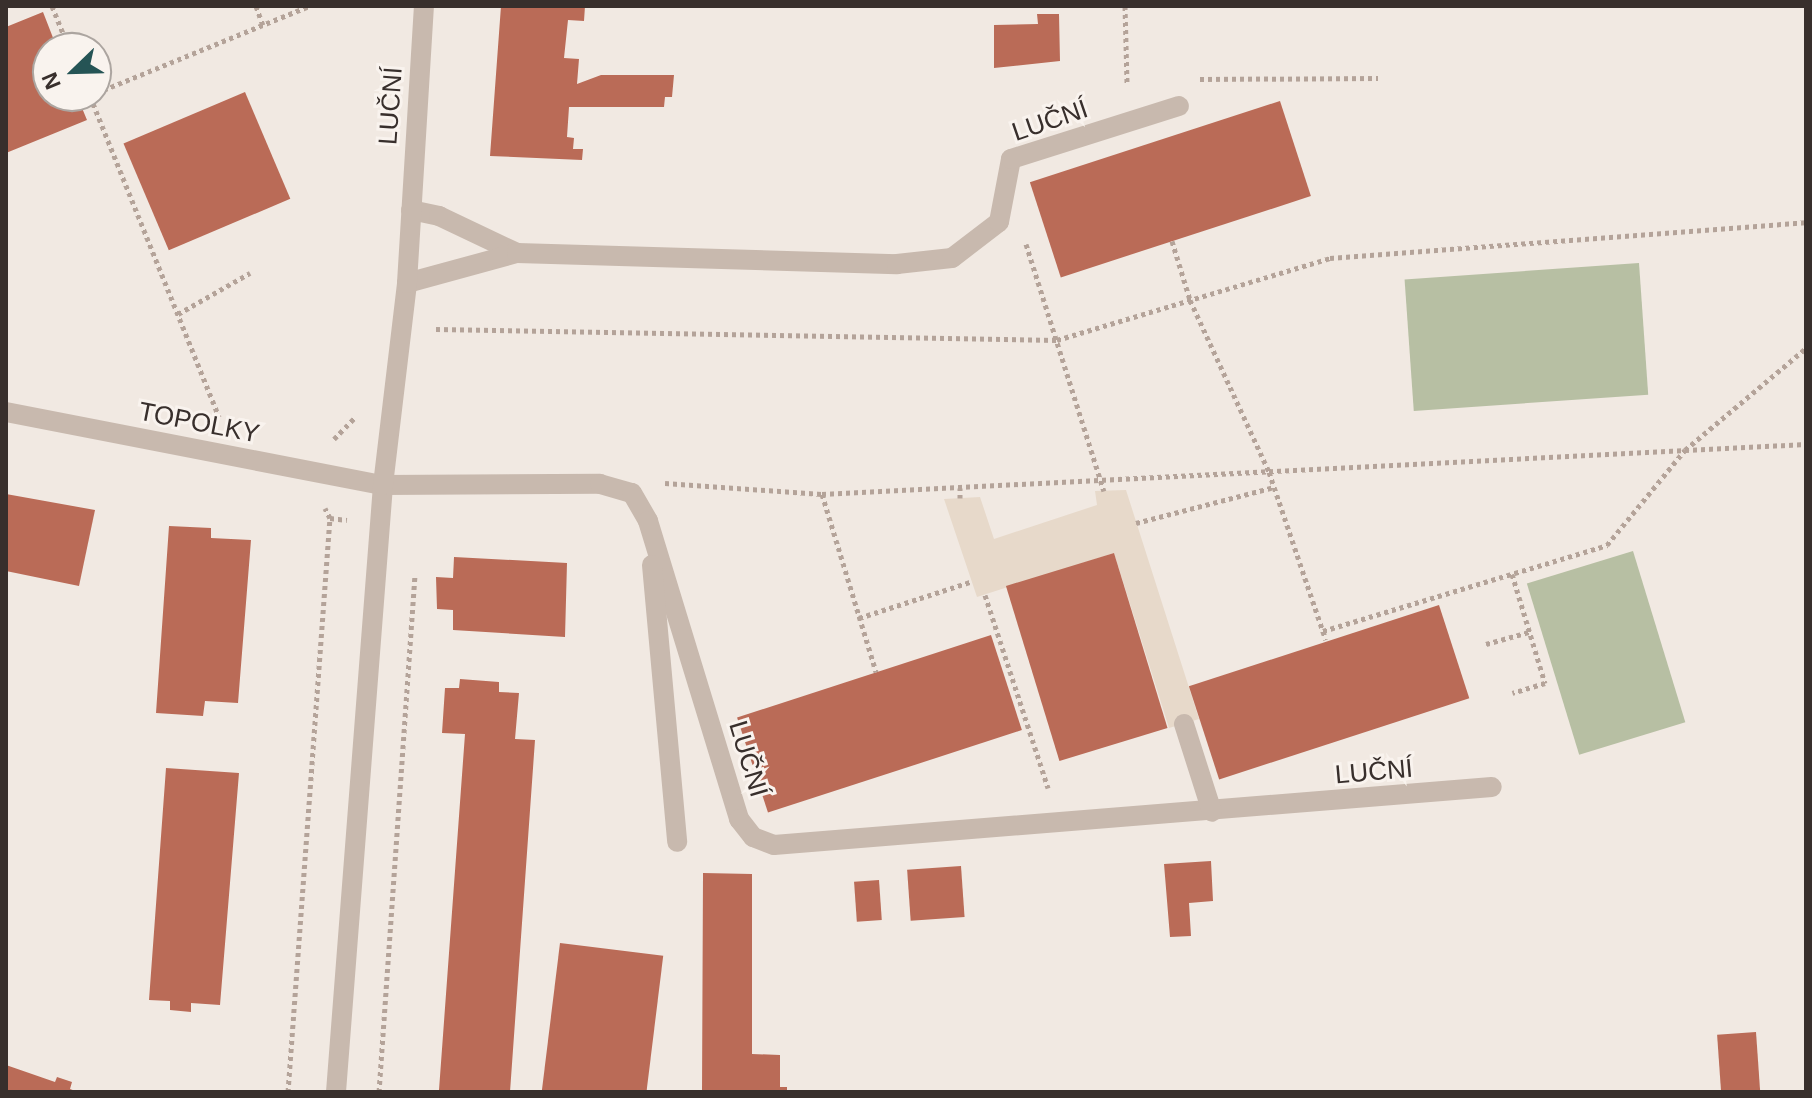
<!DOCTYPE html>
<meta charset="utf-8">
<style>
body{margin:0}
#map{position:relative;width:1812px;height:1098px;overflow:hidden;background:#f1e9e2;font-family:Arial,sans-serif}
div>[style]{position:absolute}
[style*='--x']{left:calc(var(--x)*1px);top:calc(var(--y)*1px);width:calc(var(--w)*1px);rotate:calc(var(--a)*1deg)}
.green>*{inset:0;background:#b7bfa3;transform-origin:0 0}
.plaza>*{inset:0;background:#e7d9ca}
.building>*{inset:0;background:#ba6b57;transform-origin:0 0}
.path>*{height:5px;margin-top:-2.5px;transform-origin:0;background:repeating-linear-gradient(90deg,#b4a399 0 4px,transparent 0 8px)}
.lane>*{height:20px;margin:-10px;padding:0 10px;transform-origin:10px;border-radius:10px;background:#c8b9ae}
.street>*{height:20px;margin:-10px;padding:0 10px;transform-origin:10px;border-radius:10px;background:#c8b9ae}
span{translate:-50% -50%;white-space:nowrap;text-align:center;line-height:1.15;-webkit-text-stroke:6px #f9f3ee;paint-order:stroke}
.street-label{font-size:26px;color:#382f2c}
.frame{position:absolute;inset:0;border:8px solid #382f2c;pointer-events:none}
.north{position:absolute;left:32px;top:32px;width:80px;height:80px;box-sizing:border-box;background:#f9f3ee;border:2px solid #aca5a0;border-radius:50%;rotate:247deg;font-size:22px;font-weight:700;line-height:32px;text-align:center;color:#382f2c}
.north::after{content:'';display:block;margin:auto;width:28px;height:36px;background:#255455;clip-path:polygon(50% 0,100% 100%,50% 72%,0 100%)}
</style>
<div id="map">
<div class="green">
<div style="left:1639px;top:263px;width:132px;height:235px;rotate:86deg"></div>
<div style="left:1633px;top:551px;width:179px;height:111px;rotate:73deg"></div>
</div>
<div class="plaza">
<div style="clip-path:polygon(1126px 490px,1199px 719px,1169px 728px,1114px 553px,977px 597px,944px 499px,980px 497px,994px 539px,1097px 505px,1095px 491px)"></div>
</div>
<div class="building">
<div style="clip-path:polygon(501px 6px,585px 6px,584px 21px,568px 20px,564px 58px,579px 59px,577px 84px,601px 75px,674px 75px,672px 97px,665px 97px,664px 107px,569px 107px,567px 137px,574px 138px,573px 149px,583px 149px,582px 160px,490px 156px)"></div>
<div style="clip-path:polygon(43px 12px,57px 48px,48px 48px,48px 96px,77px 96px,87px 120px,6px 153px,6px 27px)"></div>
<div style="clip-path:polygon(1037px 14px,1059px 14px,1060px 61px,994px 68px,994px 25px,1038px 24px)"></div>
<div style="left:245px;top:92px;width:116px;height:132px;rotate:67deg"></div>
<div style="left:1280px;top:101px;width:100px;height:263px;rotate:72deg"></div>
<div style="clip-path:polygon(6px 494px,95px 510px,79px 586px,6px 571px)"></div>
<div style="clip-path:polygon(169px 526px,211px 528px,211px 538px,251px 540px,238px 703px,205px 701px,203px 716px,156px 713px)"></div>
<div style="left:1114px;top:553px;width:183px;height:113px;rotate:73deg"></div>
<div style="clip-path:polygon(454px 557px,567px 563px,565px 637px,453px 630px,453px 610px,437px 609px,436px 577px,453px 578px)"></div>
<div style="left:1439px;top:605px;width:98px;height:263px;rotate:72deg"></div>
<div style="left:991px;top:635px;width:100px;height:267px;rotate:72deg"></div>
<div style="clip-path:polygon(460px 679px,499px 682px,499px 692px,519px 693px,515px 739px,535px 740px,510px 1092px,419px 1092px,439px 1090px,465px 734px,442px 733px,445px 688px,459px 688px)"></div>
<div style="clip-path:polygon(166px 768px,239px 773px,220px 1005px,191px 1003px,191px 1012px,170px 1010px,170px 1001px,149px 1000px)"></div>
<div style="clip-path:polygon(1211px 861px,1213px 901px,1189px 903px,1191px 936px,1170px 937px,1164px 864px)"></div>
<div style="left:961px;top:866px;width:51px;height:54px;rotate:86deg"></div>
<div style="clip-path:polygon(703px 873px,752px 874px,752px 1054px,780px 1055px,780px 1087px,787px 1087px,787px 1092px,702px 1092px)"></div>
<div style="left:879px;top:880px;width:40px;height:25px;rotate:86deg"></div>
<div style="left:560px;top:943px;width:104px;height:149px;rotate:7deg"></div>
<div style="left:1756px;top:1032px;width:60px;height:39px;rotate:86deg"></div>
<div style="clip-path:polygon(6px 1065px,55px 1082px,57px 1077px,72px 1082px,70px 1089px,78px 1092px,6px 1092px)"></div>
</div>
<div class="path">
<div style="--x:52;--y:6;--w:45;--a:68"></div>
<div style="--x:256;--y:6;--w:20;--a:70"></div>
<div style="--x:1125;--y:6;--w:79;--a:88.5"></div>
<div style="--x:1200;--y:79;--w:178;--a:-0.3"></div>
<div style="--x:96;--y:93;--w:230;--a:-22.2"></div>
<div style="--x:90;--y:96;--w:346;--a:68.1"></div>
<div style="--x:1172;--y:241;--w:62;--a:73"></div>
<div style="--x:1190;--y:300;--w:189;--a:65.3"></div>
<div style="--x:1269;--y:472;--w:177;--a:71.3"></div>
<div style="--x:1026;--y:244;--w:259;--a:72.5"></div>
<div style="--x:178;--y:314;--w:83;--a:-29.7"></div>
<div style="--x:436;--y:329;--w:621;--a:1.01"></div>
<div style="--x:1057;--y:340;--w:285;--a:-16.7"></div>
<div style="--x:1330;--y:258;--w:477;--a:-4.3"></div>
<div style="--x:334;--y:439;--w:29;--a:-46"></div>
<div style="--x:665;--y:483;--w:157;--a:4"></div>
<div style="--x:822;--y:494;--w:985;--a:-2.91"></div>
<div style="--x:822;--y:494;--w:186;--a:73.1"></div>
<div style="--x:960;--y:498;--w:10;--a:-90"></div>
<div style="--x:330;--y:518;--w:17;--a:7"></div>
<div style="--x:1136;--y:523;--w:143;--a:-14.6"></div>
<div style="--x:1512;--y:574;--w:114;--a:73.2"></div>
<div style="--x:1545;--y:683;--w:34;--a:163"></div>
<div style="--x:985;--y:595;--w:203;--a:71.9"></div>
<div style="--x:859;--y:618;--w:117;--a:-18"></div>
<div style="--x:1323;--y:631;--w:297;--a:-16.8"></div>
<div style="--x:1607;--y:545;--w:123;--a:-50.6"></div>
<div style="--x:1685;--y:450;--w:158;--a:-40.1"></div>
<div style="--x:1486;--y:644;--w:45;--a:-15.6"></div>
<div style="--x:288;--y:1092;--w:576;--a:-85.82"></div>
<div style="--x:330;--y:518;--w:11;--a:-117"></div>
<div style="--x:379;--y:1092;--w:519;--a:-86.02"></div>
</div>
<div class="lane">
<div style="--x:411;--y:210;--w:29;--a:12"></div>
<div style="--x:439;--y:216;--w:86;--a:25.4"></div>
<div style="--x:407;--y:283;--w:114;--a:-15.3"></div>
<div style="--x:517;--y:253;--w:380;--a:1.7"></div>
<div style="--x:897;--y:264;--w:55;--a:-6.2"></div>
<div style="--x:952;--y:258;--w:59;--a:-37.5"></div>
<div style="--x:999;--y:222;--w:64;--a:-79.2"></div>
<div style="--x:1011;--y:159;--w:176;--a:-17.5"></div>
<div style="--x:383;--y:485;--w:217;--a:-0.3"></div>
<div style="--x:600;--y:484;--w:33;--a:16"></div>
<div style="--x:632;--y:493;--w:32;--a:60"></div>
<div style="--x:648;--y:521;--w:312;--a:73"></div>
<div style="--x:739;--y:819;--w:23;--a:52"></div>
<div style="--x:753;--y:837;--w:22;--a:21"></div>
<div style="--x:774;--y:845;--w:720;--a:-4.62"></div>
<div style="--x:652;--y:565;--w:278;--a:84.8"></div>
</div>
<div class="street">
<div style="--x:6;--y:412;--w:384;--a:11"></div>
<div style="--x:1184;--y:724;--w:92;--a:72.3"></div>
<div style="--x:336;--y:1092;--w:609;--a:-85.57"></div>
<div style="--x:383;--y:485;--w:203;--a:-83.2"></div>
<div style="--x:407;--y:283;--w:278;--a:-86.5"></div>
</div>
<div class="street-label">
<span style="left:391px;top:106px;rotate:-86deg">LUČNÍ</span>
<span style="left:1050px;top:121px;rotate:-19deg">LUČNÍ</span>
<span style="left:199px;top:423px;rotate:11deg">TOPOLKY</span>
<span style="left:748px;top:759px;rotate:73deg">LUČNÍ</span>
<span style="left:1374px;top:772px;rotate:-5deg">LUČNÍ</span>
</div>
<div class="frame"></div>
<div class="north">N</div>
</div>
